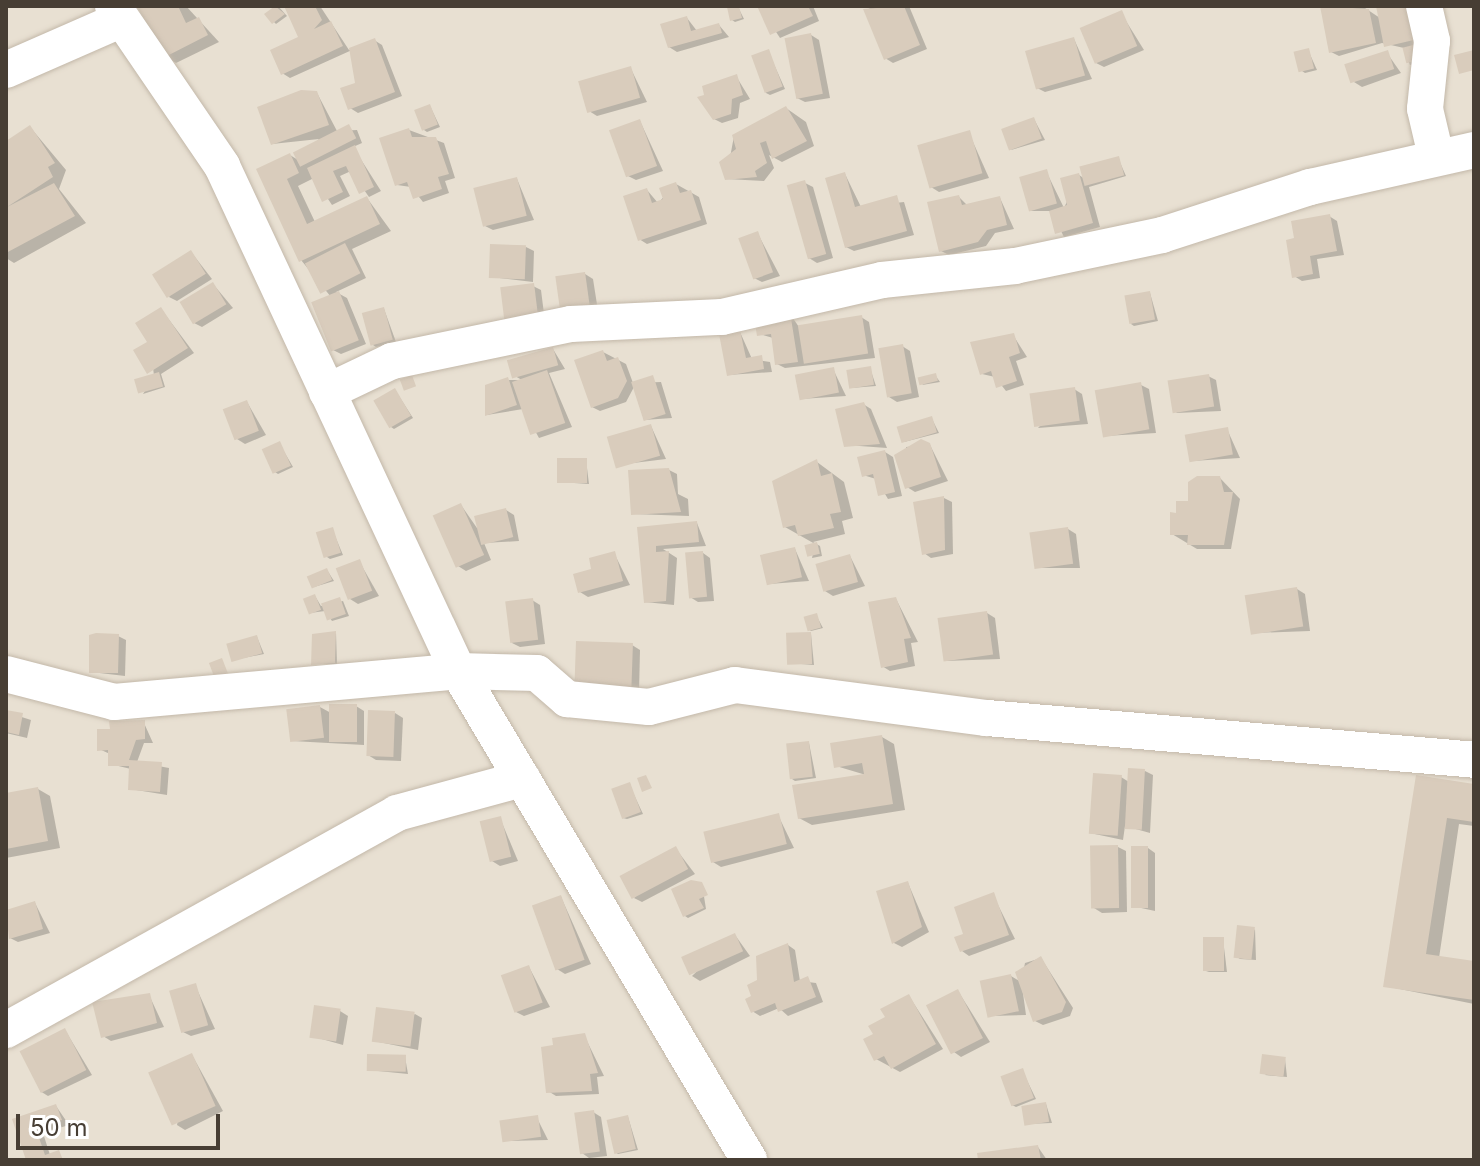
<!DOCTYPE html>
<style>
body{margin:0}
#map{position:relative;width:1480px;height:1166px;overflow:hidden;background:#f4eee4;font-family:Inter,sans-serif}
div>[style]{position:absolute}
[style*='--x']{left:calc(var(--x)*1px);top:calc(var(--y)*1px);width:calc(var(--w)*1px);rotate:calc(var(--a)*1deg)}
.residential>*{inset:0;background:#e8e0d2;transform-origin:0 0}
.shadow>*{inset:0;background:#0003}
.building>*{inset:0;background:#d9ccbc;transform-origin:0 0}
.roads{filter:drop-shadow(0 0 2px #c3b8a9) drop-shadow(0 0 2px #c3b8a9)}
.minor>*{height:36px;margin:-18px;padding:0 18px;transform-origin:18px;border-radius:18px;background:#fff}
span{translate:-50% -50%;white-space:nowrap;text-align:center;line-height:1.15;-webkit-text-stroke:7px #fff;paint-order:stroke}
.frame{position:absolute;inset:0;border:8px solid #473e34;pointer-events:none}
.scale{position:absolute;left:16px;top:1114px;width:204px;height:36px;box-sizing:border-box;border:4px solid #473e34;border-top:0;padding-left:10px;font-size:24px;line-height:28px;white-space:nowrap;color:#473e34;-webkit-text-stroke:6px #fff;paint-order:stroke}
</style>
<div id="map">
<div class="residential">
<div style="left:6px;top:6px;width:1468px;height:1154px"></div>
</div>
<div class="shadow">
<div style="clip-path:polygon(139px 6px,186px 6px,219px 42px,176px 63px,164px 56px)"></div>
<div style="clip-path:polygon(278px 6px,287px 16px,276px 24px,267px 15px)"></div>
<div style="clip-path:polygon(286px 6px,320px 6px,349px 50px,374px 40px,382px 45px,402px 96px,358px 113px,350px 108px,357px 84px,352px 50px,290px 78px,282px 73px,301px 38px)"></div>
<div style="clip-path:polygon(759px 6px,813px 6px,819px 21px,780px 38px)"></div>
<div style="clip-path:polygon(875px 6px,909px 6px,927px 49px,893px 63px,885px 58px,866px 10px)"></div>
<div style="clip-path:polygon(1322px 6px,1362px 6px,1380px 18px,1378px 6px,1417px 6px,1423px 62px,1410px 65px,1404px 48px,1382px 43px,1339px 56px,1331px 52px)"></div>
<div style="clip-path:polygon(738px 7px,744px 19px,735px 22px,732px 20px)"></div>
<div style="clip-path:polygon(1121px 13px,1144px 50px,1104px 67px,1096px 63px)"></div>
<div style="clip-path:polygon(687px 18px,697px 31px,719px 25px,729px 37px,677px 52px,669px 47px)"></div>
<div style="clip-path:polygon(811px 35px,819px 40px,830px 98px,805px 102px,797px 98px)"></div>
<div style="clip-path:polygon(1074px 39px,1092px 79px,1045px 92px,1037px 88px)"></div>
<div style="clip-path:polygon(1308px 50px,1317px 70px,1305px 73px,1302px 71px)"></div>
<div style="clip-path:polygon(768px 51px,785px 89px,770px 95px,766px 93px)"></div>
<div style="clip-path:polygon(1387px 53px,1401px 73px,1362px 87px,1354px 82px)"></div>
<div style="clip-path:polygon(631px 69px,647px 102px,597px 116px,589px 111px)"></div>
<div style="clip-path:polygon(736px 76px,750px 99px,740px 103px,738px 118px,722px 123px,714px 119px)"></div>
<div style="clip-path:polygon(evenodd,317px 93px,337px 131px,357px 130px,362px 143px,353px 147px,381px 191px,367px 198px,391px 231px,352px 249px,366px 278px,336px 292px,347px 298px,366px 344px,341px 354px,333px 350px,331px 297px,301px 260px,258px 170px,290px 155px,298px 160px,319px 139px,272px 144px,317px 93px,351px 171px,369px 197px,315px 222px,298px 186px,314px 178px,332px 205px,350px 196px,340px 176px,351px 171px)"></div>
<div style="clip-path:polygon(430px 106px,440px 127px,427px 132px,424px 130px)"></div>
<div style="clip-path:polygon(786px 108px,806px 122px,814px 146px,782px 162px,769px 155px,774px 168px,764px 181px,726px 179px,734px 136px)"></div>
<div style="clip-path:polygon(1034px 119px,1045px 140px,1011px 150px)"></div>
<div style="clip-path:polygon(640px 121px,663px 171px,636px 180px,628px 176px)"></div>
<div style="clip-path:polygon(30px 127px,66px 170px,59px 189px,86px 223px,14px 263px,6px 258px,6px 143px)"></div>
<div style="clip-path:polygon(409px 130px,444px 143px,455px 178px,445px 181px,449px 193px,423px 202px,411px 187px,397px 185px)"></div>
<div style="clip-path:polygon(969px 133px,989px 178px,939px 192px,931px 187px)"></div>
<div style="clip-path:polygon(1118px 158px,1126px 176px,1089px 187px,1100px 227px,1064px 237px,1051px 211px,1031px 211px,1046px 171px,1064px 208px,1079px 175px,1085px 179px)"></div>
<div style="clip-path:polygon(845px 174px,861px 207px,904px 202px,914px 235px,854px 251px,846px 247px)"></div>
<div style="clip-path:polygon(517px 179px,534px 220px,493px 230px,485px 226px)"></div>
<div style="clip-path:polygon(805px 183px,813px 187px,833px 258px,817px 263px,809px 258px)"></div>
<div style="clip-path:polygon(676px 184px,699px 197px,707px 224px,647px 244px,639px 239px,647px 190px,658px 203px)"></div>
<div style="clip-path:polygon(959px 197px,968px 206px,1000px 198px,1014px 229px,995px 233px,986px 246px,949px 255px,941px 251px)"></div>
<div style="clip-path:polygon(1329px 216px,1337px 221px,1344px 255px,1317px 259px,1320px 278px,1302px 281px,1294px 276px,1296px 239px)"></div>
<div style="clip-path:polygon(758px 234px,780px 276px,762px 282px,754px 278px)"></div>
<div style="clip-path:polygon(526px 247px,534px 251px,533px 282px,491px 277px)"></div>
<div style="clip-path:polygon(191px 252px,212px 279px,177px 301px,169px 297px)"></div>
<div style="clip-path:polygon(585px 274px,593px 279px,598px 311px,562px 310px)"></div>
<div style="clip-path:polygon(213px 284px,233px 308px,202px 327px,194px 323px)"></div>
<div style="clip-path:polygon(533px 286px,541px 290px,545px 322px,515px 326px)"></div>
<div style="clip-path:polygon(1150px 293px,1158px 321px,1134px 326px,1131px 324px)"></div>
<div style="clip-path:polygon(161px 309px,194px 353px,161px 374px,165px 387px,143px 394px,154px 376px,150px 342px)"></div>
<div style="clip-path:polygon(384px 309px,396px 342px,376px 347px,373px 345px)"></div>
<div style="clip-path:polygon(790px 314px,799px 327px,861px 317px,869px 322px,875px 358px,785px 368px,777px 364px,773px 338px,759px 334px)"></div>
<div style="clip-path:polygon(740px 332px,752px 359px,770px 362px,772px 372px,728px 375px)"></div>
<div style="clip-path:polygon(1013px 335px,1027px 357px,1016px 361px,1024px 385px,1006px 391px,995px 377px,982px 374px)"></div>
<div style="clip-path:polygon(902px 346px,910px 351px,919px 397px,897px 402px,889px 397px)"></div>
<div style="clip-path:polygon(553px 349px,565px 369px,549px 373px,572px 427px,539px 438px,523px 409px,487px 415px,508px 380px,522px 380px,513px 375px)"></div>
<div style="clip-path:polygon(603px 352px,626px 364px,633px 383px,661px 382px,672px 418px,644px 420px,634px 387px,626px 402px,600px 411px,592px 407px)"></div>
<div style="clip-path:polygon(870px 368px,876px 386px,851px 388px)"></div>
<div style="clip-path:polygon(833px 369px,846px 396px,801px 399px)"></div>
<div style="clip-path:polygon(935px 375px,940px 382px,922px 385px)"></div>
<div style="clip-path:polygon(1208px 376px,1216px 380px,1221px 411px,1176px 413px)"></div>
<div style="clip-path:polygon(1141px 385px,1149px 389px,1156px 433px,1105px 436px)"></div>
<div style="clip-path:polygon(1074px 389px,1082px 394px,1088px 424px,1038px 428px)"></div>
<div style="clip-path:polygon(395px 390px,413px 418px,394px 429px,391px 427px)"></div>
<div style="clip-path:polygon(247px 402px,266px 435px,245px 444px,237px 439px)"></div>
<div style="clip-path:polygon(863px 404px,871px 409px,887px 448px,846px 445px)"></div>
<div style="clip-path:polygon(932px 419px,939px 433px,904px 442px)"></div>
<div style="clip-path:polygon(651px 426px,666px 459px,617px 465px)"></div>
<div style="clip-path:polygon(1227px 429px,1240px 458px,1192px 461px)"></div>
<div style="clip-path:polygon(279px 443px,293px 467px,278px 474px,275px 472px)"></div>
<div style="clip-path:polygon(930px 445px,948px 481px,915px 492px,907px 487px,906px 447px)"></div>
<div style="clip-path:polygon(885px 452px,893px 457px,902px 496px,888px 499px,876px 479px,863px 475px)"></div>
<div style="clip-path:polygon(586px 460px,589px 484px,559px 482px)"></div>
<div style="clip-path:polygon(817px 462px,844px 482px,853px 518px,842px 521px,845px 534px,813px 542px,820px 546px,822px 556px,812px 558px,815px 544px,785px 527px)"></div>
<div style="clip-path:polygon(669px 470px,677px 474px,678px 494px,688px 499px,689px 516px,633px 514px)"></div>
<div style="clip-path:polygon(1220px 478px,1240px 499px,1231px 549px,1197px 549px,1172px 534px,1178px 515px)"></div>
<div style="clip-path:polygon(944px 498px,952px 502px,953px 554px,931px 558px,924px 553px)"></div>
<div style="clip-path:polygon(461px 505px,477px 528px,506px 510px,514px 515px,519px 541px,484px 543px,491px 560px,466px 571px,458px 566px)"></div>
<div style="clip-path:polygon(697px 523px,706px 546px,663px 549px,677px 558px,674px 605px,645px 602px,639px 529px)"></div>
<div style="clip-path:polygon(332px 529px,343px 555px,330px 559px,327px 557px)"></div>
<div style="clip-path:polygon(1068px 529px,1076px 534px,1080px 568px,1035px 568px)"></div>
<div style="clip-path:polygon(795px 549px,809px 581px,769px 584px)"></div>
<div style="clip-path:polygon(614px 553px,630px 585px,588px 597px,580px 592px)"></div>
<div style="clip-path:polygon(703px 553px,710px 558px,714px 601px,698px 602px,690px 597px)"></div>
<div style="clip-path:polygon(850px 556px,865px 586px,833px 596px,825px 591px)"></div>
<div style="clip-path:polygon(359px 561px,379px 596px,358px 604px,350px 599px)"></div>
<div style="clip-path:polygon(327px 570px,334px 581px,314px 587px)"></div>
<div style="clip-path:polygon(1297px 589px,1305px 594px,1310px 631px,1252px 633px)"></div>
<div style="clip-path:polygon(315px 596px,321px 606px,343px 601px,349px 616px,332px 621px,325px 611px,310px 613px)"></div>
<div style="clip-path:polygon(896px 599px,918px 642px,911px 643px,915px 666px,890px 671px,882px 666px)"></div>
<div style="clip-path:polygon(532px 600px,540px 605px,545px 644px,520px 647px,512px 643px)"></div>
<div style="clip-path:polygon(987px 613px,995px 618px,1000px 659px,945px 661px)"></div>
<div style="clip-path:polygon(816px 615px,823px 628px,811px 631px,808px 629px)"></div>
<div style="clip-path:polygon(336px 633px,337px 664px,313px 664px)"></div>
<div style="clip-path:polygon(811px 634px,814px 665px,788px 663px)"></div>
<div style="clip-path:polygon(118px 636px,126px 640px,125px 676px,91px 672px)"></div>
<div style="clip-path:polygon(257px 637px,264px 654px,233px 660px)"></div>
<div style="clip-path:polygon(632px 645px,640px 650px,639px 693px,584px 691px)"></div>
<div style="clip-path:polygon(356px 706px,364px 711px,364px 745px,292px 741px,320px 707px,331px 713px)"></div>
<div style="clip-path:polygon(6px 712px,31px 720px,27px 738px,6px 733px)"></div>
<div style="clip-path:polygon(395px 713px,403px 718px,401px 761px,376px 760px,368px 755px)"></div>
<div style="clip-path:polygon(144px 723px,153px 743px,144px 743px,137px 762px,169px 768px,167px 795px,130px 789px,131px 769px,110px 764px,110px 754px,99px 749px,99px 731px)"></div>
<div style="clip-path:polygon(882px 737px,894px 744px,905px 810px,812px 825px,799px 818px,866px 775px,836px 766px)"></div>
<div style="clip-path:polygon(809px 743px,816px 778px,795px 781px,792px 779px)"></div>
<div style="clip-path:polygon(1145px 771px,1153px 775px,1150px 833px,1125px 826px,1123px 840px,1090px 833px,1121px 777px,1129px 782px)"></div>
<div style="clip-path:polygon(1417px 778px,1474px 786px,1474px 826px,1459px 824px,1439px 958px,1474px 963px,1474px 1004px,1385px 986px)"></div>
<div style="clip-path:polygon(629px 784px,643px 814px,627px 819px,623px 818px)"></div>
<div style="clip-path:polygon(38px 789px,50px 796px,60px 848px,6px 858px,6px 795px)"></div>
<div style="clip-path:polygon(778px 815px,794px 848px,721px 867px,713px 862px)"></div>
<div style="clip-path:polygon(500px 818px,518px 861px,500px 866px,492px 861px)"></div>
<div style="clip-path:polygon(1118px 847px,1126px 851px,1127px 912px,1102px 913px,1094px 908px)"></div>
<div style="clip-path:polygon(1148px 848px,1155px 853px,1155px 911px,1132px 906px)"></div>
<div style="clip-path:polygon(676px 849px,695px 874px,642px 902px,634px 898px)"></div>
<div style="clip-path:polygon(908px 883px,929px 932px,902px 947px,894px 943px)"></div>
<div style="clip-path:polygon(702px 884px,706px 909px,688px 918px,685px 916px)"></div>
<div style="clip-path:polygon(993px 895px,1015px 939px,969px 956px,962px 951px,966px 935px)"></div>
<div style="clip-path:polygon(561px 897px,591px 964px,565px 974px,557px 969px)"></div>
<div style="clip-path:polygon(35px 903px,50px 933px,18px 942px,10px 938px,6px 912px)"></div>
<div style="clip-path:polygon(1255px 929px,1256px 960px,1240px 959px,1237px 957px)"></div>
<div style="clip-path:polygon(735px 935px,750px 956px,700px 981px,692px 976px)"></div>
<div style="clip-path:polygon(1223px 939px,1227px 972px,1209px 972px,1206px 971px)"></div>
<div style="clip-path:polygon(788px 945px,795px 950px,800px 981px,816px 983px,823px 1002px,788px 1016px,779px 1008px,760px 1016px,752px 1011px,759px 982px)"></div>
<div style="clip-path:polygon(1041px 958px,1073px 1008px,1070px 1016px,1043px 1025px,1035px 1021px,1022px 986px,1026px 1015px,990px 1016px,1011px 976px,1021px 982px,1025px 963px)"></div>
<div style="clip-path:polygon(529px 967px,550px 1007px,524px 1016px,516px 1012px)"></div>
<div style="clip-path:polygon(195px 985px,215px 1029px,191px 1036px,183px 1032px)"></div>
<div style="clip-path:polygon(958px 991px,990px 1042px,961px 1057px,954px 1052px)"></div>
<div style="clip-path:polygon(149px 995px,164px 1027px,111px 1041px,103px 1036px,95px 1003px)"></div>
<div style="clip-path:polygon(909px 996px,943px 1049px,900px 1072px,876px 1059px,875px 1034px)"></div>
<div style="clip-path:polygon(340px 1011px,348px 1016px,343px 1045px,311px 1036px)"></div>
<div style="clip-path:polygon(415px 1014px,422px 1018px,418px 1050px,374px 1041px)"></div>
<div style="clip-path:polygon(65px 1030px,92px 1075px,48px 1096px,40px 1091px)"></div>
<div style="clip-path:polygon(584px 1035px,604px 1076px,597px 1077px,599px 1094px,556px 1096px,548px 1091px)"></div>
<div style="clip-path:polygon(192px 1055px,223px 1111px,185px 1130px,177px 1125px)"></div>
<div style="clip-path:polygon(405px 1057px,408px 1074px,368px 1070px)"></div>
<div style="clip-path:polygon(1285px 1059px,1287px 1077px,1265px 1075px)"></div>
<div style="clip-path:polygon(1022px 1070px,1036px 1099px,1016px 1107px,1012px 1105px)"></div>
<div style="clip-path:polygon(1046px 1104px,1052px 1123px,1026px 1124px)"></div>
<div style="clip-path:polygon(56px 1106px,69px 1125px,43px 1133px,50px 1155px,68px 1160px,28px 1160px,14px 1121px)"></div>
<div style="clip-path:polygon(593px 1112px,601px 1117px,607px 1156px,589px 1158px,582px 1153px)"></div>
<div style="clip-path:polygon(628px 1117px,638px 1150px,618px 1154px,615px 1152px)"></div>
<div style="clip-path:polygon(537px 1118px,548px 1140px,504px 1141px)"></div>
<div style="clip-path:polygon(1038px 1147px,1047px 1160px,980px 1160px)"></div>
</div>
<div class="building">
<div style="clip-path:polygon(137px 6px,178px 6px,186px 23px,199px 17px,208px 35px,163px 58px)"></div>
<div style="clip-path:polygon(275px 6px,285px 14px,272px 24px,264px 14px)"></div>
<div style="clip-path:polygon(284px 6px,315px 6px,322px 20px,314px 29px,331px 21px,343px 46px,281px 75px,270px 50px,298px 37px)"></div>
<div style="clip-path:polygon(739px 6px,742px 18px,730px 21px,727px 7px)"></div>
<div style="clip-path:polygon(757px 6px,808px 6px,813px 16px,770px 35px)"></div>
<div style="clip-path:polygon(904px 6px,920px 45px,884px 60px,863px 9px)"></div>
<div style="clip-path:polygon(1320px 6px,1369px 9px,1376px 43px,1329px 53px)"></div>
<div style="clip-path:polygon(1376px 6px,1411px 6px,1418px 39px,1384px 47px)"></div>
<div style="left:1122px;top:10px;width:39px;height:46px;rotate:67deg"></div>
<div style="clip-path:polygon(687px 16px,691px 31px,719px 23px,722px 33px,668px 48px,660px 24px)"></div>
<div style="left:811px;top:33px;width:62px;height:27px;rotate:79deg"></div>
<div style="left:1074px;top:37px;width:40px;height:51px;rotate:74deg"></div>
<div style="clip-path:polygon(375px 38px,395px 92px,348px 110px,340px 88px,355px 83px,349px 48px)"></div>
<div style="left:1417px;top:44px;width:16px;height:15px;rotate:76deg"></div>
<div style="left:1309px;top:48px;width:21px;height:16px;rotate:76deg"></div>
<div style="left:769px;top:49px;width:40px;height:19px;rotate:70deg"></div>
<div style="left:1388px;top:50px;width:20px;height:46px;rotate:72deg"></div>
<div style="clip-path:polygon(1474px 50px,1474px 70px,1459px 74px,1454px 55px)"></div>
<div style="left:631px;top:66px;width:33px;height:55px;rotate:74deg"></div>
<div style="clip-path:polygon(737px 74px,743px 95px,732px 99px,731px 114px,713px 120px,697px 97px,704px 95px,702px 86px)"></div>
<div style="clip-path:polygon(301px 90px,317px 91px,329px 125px,271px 145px,257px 107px)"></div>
<div style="left:430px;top:104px;width:22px;height:17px;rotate:69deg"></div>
<div style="clip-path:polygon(786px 106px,807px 141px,772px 159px,766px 141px,760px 143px,767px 163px,755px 171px,757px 177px,725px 180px,719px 162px,736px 149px,732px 135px)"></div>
<div style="left:1034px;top:117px;width:23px;height:35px;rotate:70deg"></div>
<div style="left:640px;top:119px;width:50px;height:33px;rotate:70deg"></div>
<div style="left:349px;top:124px;width:16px;height:63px;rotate:63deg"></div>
<div style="clip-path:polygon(30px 125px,55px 163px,48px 167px,53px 177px,7px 207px,54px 183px,75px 216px,6px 253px,6px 141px)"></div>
<div style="clip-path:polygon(409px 128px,412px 137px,436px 137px,449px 174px,438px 177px,442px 189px,413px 199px,407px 182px,395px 186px,379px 138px)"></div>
<div style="left:970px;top:130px;width:45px;height:55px;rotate:74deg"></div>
<div style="clip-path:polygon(355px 145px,374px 187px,359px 194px,346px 166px,333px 171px,343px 192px,322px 202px,307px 168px)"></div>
<div style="clip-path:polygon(290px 153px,299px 173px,287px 179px,307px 224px,367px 196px,380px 224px,299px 262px,256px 169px)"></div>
<div style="left:1119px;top:156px;width:20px;height:41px;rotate:75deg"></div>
<div style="left:1047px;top:169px;width:36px;height:29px;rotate:74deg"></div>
<div style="clip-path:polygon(845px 172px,855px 207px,897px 195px,907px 231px,845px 248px,825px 178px)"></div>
<div style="clip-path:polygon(1079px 173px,1093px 223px,1055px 234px,1049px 211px,1067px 205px,1060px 178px)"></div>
<div style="left:517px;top:177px;width:40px;height:45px;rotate:76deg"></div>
<div style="left:805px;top:180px;width:77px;height:19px;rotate:74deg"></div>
<div style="clip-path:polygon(676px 182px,680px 193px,691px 190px,701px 220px,638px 241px,623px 196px,647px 188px,652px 203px,663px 199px,659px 188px)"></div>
<div style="clip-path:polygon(959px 195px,962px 205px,1000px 196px,1007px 225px,987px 230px,978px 242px,939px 252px,927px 202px)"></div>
<div style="clip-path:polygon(1330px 214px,1337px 251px,1310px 256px,1313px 274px,1292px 278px,1286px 240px,1294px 238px,1291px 221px)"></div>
<div style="left:758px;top:231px;width:44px;height:21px;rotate:70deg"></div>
<div style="left:345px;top:243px;width:34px;height:45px;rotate:63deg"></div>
<div style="left:490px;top:244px;width:36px;height:34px;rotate:2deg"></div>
<div style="left:191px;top:250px;width:28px;height:46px;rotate:58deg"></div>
<div style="left:585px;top:272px;width:35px;height:30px;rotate:82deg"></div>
<div style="left:213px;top:282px;width:26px;height:39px;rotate:59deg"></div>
<div style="left:534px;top:283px;width:35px;height:34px;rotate:83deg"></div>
<div style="left:339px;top:291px;width:53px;height:30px;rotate:68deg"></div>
<div style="left:1150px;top:291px;width:29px;height:26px;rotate:80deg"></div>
<div style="clip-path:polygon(161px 307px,188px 348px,147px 374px,133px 350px,147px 342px,135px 323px)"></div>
<div style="left:384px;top:307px;width:34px;height:23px;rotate:75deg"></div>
<div style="clip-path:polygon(790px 312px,798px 362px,775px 365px,771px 334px,757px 336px,754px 317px)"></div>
<div style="left:862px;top:315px;width:39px;height:65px;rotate:81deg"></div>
<div style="clip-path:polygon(740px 330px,746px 358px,762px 355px,764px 369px,727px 376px,719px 334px)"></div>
<div style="clip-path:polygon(1014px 333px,1020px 353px,1009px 357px,1017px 381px,996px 388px,991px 371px,980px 375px,970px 342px)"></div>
<div style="left:903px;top:344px;width:50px;height:25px;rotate:80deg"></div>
<div style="left:553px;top:347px;width:19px;height:48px;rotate:74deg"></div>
<div style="clip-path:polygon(603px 350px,607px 361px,618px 357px,627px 381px,618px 398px,591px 408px,574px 360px)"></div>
<div style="left:871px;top:366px;width:19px;height:25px;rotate:81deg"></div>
<div style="left:834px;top:367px;width:26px;height:40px;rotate:79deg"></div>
<div style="left:547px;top:370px;width:56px;height:37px;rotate:71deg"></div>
<div style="left:159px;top:372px;width:15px;height:26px;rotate:74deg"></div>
<div style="left:936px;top:373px;width:8px;height:19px;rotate:76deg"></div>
<div style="left:1209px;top:374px;width:33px;height:42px;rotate:81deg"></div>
<div style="left:412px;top:375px;width:12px;height:13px;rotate:70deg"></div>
<div style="left:653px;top:375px;width:41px;height:23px;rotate:72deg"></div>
<div style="clip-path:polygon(508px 377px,517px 405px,485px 416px,485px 385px)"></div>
<div style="left:1141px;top:382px;width:48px;height:47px;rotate:80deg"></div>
<div style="left:1075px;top:387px;width:34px;height:46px;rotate:82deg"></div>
<div style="left:395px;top:388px;width:32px;height:25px;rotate:60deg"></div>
<div style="left:247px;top:400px;width:33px;height:26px;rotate:69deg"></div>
<div style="clip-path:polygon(864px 402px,880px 444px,844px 447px,835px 409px)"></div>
<div style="left:932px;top:416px;width:17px;height:37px;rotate:73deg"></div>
<div style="left:651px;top:424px;width:33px;height:46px;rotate:74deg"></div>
<div style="left:1228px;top:427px;width:28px;height:44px;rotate:80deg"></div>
<div style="clip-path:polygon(921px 439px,930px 443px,941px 477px,905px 489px,894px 455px)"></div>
<div style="left:280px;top:441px;width:27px;height:20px;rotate:66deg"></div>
<div style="clip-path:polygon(885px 450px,895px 492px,878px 496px,873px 474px,862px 477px,857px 457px)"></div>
<div style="left:557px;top:458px;width:30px;height:25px"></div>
<div style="clip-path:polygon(817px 459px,821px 476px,832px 473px,841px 512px,830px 514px,834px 528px,798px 536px,795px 525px,783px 528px,772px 481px)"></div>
<div style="clip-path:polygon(669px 468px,681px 512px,631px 515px,628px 470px)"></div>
<div style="clip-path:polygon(1197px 476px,1220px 476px,1224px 492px,1233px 492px,1224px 545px,1187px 545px,1188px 535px,1170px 535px,1170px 512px,1176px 513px,1176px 501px,1188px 501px,1188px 482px)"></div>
<div style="clip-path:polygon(944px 496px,945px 550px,922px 555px,913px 502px)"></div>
<div style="left:461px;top:503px;width:57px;height:31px;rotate:66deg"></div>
<div style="left:506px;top:508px;width:30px;height:33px;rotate:76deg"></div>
<div style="clip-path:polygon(697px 521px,699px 542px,656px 546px,656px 552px,669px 551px,666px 601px,644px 603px,637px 527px)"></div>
<div style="left:333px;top:527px;width:27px;height:18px;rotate:73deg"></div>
<div style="left:1068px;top:527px;width:37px;height:39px;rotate:82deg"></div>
<div style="left:817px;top:542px;width:12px;height:13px;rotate:76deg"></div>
<div style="left:795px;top:547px;width:31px;height:36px;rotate:77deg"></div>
<div style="clip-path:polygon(615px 551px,623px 581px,578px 593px,573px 574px,591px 569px,589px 558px)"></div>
<div style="left:703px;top:551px;width:46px;height:18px;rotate:85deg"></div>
<div style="left:850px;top:554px;width:29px;height:36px;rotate:74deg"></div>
<div style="left:360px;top:559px;width:34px;height:26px;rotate:69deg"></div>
<div style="left:327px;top:568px;width:13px;height:22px;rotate:67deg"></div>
<div style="left:1297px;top:587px;width:40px;height:53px;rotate:81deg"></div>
<div style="left:315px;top:594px;width:17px;height:13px;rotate:69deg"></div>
<div style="left:340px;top:597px;width:18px;height:20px;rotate:71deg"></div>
<div style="clip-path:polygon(896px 597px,911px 638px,904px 639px,908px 662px,881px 668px,868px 602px)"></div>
<div style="left:533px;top:598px;width:42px;height:28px;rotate:83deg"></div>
<div style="left:987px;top:611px;width:44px;height:50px;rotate:82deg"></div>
<div style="left:817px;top:613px;width:15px;height:14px;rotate:74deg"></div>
<div style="clip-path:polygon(336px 631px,335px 663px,311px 665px,312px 634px)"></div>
<div style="left:811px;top:632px;width:32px;height:25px;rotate:88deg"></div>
<div style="clip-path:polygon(96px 633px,119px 634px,118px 673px,89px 673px,89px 635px)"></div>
<div style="left:257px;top:635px;width:19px;height:32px;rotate:74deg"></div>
<div style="left:576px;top:641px;width:57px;height:47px;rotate:2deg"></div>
<div style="left:222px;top:658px;width:17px;height:14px;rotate:69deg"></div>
<div style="left:329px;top:704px;width:28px;height:38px"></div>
<div style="left:320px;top:705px;width:33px;height:34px;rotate:83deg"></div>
<div style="clip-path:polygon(6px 710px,23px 713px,19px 735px,6px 732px)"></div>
<div style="left:368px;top:710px;width:27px;height:46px;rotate:2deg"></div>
<div style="clip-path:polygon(145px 720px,145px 739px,136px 740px,129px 760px,162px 762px,160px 792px,128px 790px,129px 766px,108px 766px,108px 750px,97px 751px,97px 729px,110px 729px,109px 721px)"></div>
<div style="clip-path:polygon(882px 735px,893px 804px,798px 819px,792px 785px,864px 774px,862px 763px,834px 768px,830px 743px)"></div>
<div style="left:809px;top:741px;width:36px;height:23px;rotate:84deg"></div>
<div style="left:1128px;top:768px;width:17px;height:61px;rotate:3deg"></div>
<div style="left:1093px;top:773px;width:29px;height:61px;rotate:4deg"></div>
<div style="clip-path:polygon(646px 775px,652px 788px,642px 792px,637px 778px)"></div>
<div style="clip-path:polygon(1416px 775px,1474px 784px,1474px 822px,1447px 818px,1426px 954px,1474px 961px,1474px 1000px,1383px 987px)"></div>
<div style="left:630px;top:782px;width:32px;height:20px;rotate:70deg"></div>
<div style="clip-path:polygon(38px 787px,48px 841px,6px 849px,6px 793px)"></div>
<div style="left:779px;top:813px;width:32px;height:78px;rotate:76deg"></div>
<div style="left:501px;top:816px;width:42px;height:22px;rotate:76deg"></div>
<div style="left:1118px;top:845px;width:63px;height:28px;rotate:89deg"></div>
<div style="left:676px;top:846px;width:26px;height:64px;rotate:62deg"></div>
<div style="left:1131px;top:846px;width:17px;height:62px"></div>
<div style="clip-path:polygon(691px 880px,702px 882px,708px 895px,699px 899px,704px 908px,683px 917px,671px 889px)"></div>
<div style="clip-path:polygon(908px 881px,922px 927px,892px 944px,876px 891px)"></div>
<div style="clip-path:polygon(994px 892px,1009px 935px,960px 952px,954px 937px,963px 934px,954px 907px)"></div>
<div style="left:561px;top:895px;width:69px;height:31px;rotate:70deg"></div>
<div style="clip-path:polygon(35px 901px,43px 929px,9px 939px,6px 910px)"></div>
<div style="left:1237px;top:925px;width:18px;height:33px;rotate:6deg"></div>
<div style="left:735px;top:933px;width:20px;height:59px;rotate:66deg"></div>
<div style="left:1224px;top:937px;width:34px;height:21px;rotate:90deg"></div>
<div style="clip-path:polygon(788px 943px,794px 982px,808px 976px,816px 997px,778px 1012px,775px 1003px,751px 1013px,745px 999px,751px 996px,747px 985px,757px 980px,756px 956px)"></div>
<div style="clip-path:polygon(1041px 956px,1066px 1002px,1062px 1012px,1033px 1022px,1015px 972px)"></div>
<div style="left:529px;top:965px;width:40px;height:30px;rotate:70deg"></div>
<div style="left:1011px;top:974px;width:38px;height:32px;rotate:78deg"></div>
<div style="left:196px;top:983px;width:44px;height:28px;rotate:74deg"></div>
<div style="left:958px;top:989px;width:55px;height:36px;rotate:63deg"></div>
<div style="clip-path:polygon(150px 993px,157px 1023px,101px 1038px,92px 1002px)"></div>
<div style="clip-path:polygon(909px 994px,936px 1044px,891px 1069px,884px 1056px,874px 1061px,863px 1039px,873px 1034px,868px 1026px,885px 1017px,880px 1009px)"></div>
<div style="left:314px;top:1005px;width:27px;height:33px;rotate:8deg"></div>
<div style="left:376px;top:1007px;width:39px;height:35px;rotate:7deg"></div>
<div style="left:65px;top:1028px;width:47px;height:51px;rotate:63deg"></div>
<div style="clip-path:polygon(585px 1033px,598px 1073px,590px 1074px,592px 1091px,546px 1093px,541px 1047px,553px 1045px,552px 1038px)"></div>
<div style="left:192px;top:1053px;width:58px;height:48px;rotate:66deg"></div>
<div style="left:367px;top:1054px;width:39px;height:17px;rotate:1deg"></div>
<div style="left:1262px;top:1054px;width:24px;height:20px;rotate:7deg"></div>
<div style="left:1023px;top:1068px;width:32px;height:24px;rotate:70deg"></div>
<div style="left:1046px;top:1102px;width:20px;height:25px;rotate:81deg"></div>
<div style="clip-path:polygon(56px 1104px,62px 1120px,36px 1129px,45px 1155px,59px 1150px,63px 1160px,26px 1160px,12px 1119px)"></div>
<div style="left:594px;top:1110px;width:42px;height:20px;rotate:82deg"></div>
<div style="left:538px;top:1115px;width:22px;height:39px;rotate:82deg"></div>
<div style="left:628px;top:1115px;width:35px;height:22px;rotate:77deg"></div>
<div style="clip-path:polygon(1038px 1145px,1041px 1160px,978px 1160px,977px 1153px)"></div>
</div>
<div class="roads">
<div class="minor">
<div style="--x:113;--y:6;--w:194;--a:55.7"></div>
<div style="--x:222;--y:166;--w:557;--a:64.95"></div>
<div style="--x:458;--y:671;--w:569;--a:59.24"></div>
<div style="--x:1424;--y:6;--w:36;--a:77"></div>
<div style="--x:1432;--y:41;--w:68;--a:95.9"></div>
<div style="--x:1425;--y:109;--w:48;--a:76.8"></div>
<div style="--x:6;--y:70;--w:124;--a:-23.7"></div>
<div style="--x:327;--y:392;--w:72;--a:-25.5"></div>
<div style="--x:392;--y:361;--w:183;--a:-11.7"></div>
<div style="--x:571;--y:324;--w:151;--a:-2.7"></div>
<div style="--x:722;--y:317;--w:164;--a:-13"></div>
<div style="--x:882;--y:280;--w:134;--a:-6"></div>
<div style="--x:1015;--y:266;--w:150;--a:-11.9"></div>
<div style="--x:1162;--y:235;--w:156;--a:-18"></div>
<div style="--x:1310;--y:187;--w:168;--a:-12.7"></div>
<div style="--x:6;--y:674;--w:112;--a:14.5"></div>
<div style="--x:114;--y:702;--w:345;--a:-5.1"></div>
<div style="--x:458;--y:671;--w:79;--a:1.5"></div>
<div style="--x:537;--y:673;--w:40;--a:41"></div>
<div style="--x:567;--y:699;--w:82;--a:5.6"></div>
<div style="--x:649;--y:707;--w:89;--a:-14.3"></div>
<div style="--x:735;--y:685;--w:254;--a:7.5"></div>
<div style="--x:987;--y:718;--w:489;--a:4.9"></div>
<div style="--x:6;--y:1030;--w:447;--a:-29"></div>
<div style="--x:397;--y:813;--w:130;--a:-15.2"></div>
</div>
</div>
<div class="frame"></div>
<div class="scale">50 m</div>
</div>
